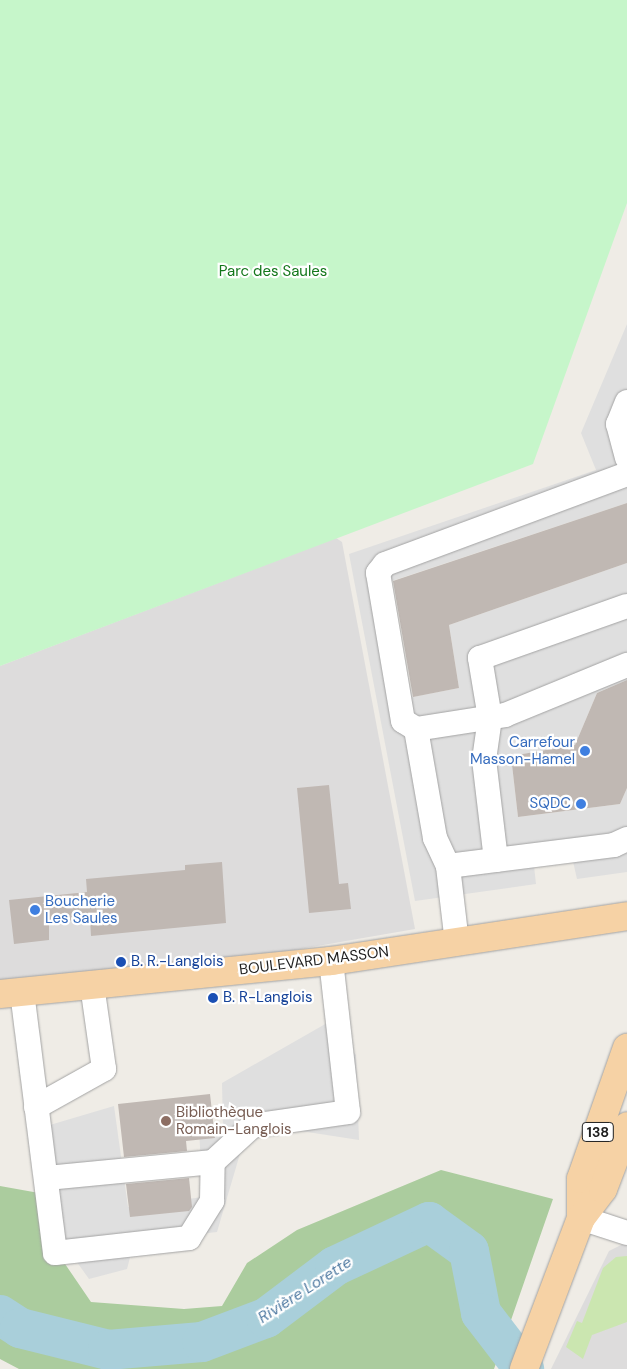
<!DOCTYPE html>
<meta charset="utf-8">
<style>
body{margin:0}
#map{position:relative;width:627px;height:1369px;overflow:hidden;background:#efece6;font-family:"DM Sans",sans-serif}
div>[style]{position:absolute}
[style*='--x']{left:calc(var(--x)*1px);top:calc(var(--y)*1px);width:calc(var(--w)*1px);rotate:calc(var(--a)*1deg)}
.residential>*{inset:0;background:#dddcdc}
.grass>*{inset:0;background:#cbe6b0}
.forest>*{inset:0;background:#abcc9e}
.park>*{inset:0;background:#c6f6ca}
.parking>*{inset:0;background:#dfdfdf}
.river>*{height:40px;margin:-20px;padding:0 20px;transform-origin:20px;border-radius:20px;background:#a9cfda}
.building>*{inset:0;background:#c0b8b3}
.roads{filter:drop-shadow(0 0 1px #a3a3a3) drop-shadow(0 0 1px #a3a3a3)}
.minor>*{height:24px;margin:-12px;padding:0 12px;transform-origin:12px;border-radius:12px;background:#fff}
.major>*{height:28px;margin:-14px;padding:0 14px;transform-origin:14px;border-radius:14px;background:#f6d2a5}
.dots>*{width:14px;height:14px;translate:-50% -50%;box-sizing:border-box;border:2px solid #fff;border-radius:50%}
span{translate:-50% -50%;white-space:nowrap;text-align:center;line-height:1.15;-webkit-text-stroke:4.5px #fff;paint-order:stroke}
.shield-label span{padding:1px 4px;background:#fff;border:1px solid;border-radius:4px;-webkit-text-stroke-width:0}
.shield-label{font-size:14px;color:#1f1f1f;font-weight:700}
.park-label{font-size:15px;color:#13771b}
.shop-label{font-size:15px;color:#366cbe}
.right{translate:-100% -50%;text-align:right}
.left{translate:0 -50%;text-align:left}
.street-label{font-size:15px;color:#1f1f1f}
.transit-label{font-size:15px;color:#164399}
.education-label{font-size:15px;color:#785e54}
.water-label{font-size:16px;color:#4e79a1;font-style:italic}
</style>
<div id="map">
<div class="residential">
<div style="clip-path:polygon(336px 538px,342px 542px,415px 929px,92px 985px,0 994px,0 666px)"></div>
<div style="clip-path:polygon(627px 1242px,627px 1369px,551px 1369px,609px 1251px)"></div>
</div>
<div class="grass">
<div style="clip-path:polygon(627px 1256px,627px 1322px,592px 1335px,583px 1359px,566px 1347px,577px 1321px,582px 1323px,603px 1268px,616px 1257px)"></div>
</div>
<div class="forest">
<div style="clip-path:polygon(441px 1170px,553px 1199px,494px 1369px,19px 1369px,0 1359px,0 1186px,39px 1193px,48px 1239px,91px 1302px,184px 1309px,222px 1306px,247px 1263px,297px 1230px)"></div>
</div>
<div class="park">
<div style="clip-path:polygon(0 0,627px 0,627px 203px,533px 464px,0 666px)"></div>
</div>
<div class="parking">
<div style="clip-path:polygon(627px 324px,627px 503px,389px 582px,412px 697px,459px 688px,449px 625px,627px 563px,627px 680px,597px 693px,575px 745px,511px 756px,518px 817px,620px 804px,627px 788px,627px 872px,577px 879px,572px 857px,534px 866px,536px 884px,415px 901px,349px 554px,596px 470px,581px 433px)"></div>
<div style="clip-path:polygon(327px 1023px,356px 1055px,359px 1140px,249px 1123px,217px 1232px,134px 1242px,127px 1269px,89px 1279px,59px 1237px,33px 1130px,114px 1106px,128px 1207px,203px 1197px,199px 1131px,223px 1129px,222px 1083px)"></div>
</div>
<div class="river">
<div style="--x:0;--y:1315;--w:24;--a:33"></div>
<div style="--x:20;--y:1328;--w:91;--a:14"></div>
<div style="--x:108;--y:1350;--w:94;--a:-4.9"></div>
<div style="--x:202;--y:1342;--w:68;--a:-20.6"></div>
<div style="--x:266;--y:1318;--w:86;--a:-37"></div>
<div style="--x:335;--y:1266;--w:104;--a:-25.1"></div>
<div style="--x:429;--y:1222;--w:49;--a:35.9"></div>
<div style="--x:469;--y:1251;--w:63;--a:79"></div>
<div style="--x:481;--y:1313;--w:71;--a:52.5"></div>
</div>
<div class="building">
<div style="clip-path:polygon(627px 503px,627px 563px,449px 625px,459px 688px,413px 697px,393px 581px)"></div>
<div style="clip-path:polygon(627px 680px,627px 788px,620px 804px,518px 817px,511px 756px,575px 745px,597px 693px)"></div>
<div style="clip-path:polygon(329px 785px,339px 884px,348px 883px,351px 909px,309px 913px,297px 788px)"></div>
<div style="clip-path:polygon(222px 862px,226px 923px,91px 936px,90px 919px,49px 922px,49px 940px,14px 944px,9px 900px,87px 892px,86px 879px,185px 870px,185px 865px)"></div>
<div style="clip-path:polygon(210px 1094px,215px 1138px,186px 1141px,187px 1151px,124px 1157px,118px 1104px)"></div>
<div style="clip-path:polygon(189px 1178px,192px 1207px,189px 1211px,130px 1217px,126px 1184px)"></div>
</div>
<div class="roads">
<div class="minor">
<div style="--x:627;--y:402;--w:24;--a:112"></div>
<div style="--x:618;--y:424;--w:35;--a:75"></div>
<div style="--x:416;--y:729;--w:15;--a:-148"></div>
<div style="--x:403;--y:721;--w:150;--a:-99.6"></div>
<div style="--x:378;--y:573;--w:11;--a:-52"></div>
<div style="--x:385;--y:564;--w:258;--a:-20.4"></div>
<div style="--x:496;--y:860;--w:101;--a:-96.8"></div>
<div style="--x:484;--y:760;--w:42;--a:-81.9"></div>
<div style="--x:490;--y:718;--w:61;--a:-99.5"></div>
<div style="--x:480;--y:658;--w:156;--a:-19.5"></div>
<div style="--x:448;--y:866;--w:31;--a:-115"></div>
<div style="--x:435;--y:838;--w:111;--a:-99.9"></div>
<div style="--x:416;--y:729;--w:90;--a:-8.9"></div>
<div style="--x:505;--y:715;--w:132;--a:-22.3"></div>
<div style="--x:457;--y:943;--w:78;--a:-96.7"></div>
<div style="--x:448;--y:866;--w:167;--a:-7.2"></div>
<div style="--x:614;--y:845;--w:14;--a:-25"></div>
<div style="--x:22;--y:992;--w:263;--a:82.8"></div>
<div style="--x:55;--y:1253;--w:135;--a:-6.4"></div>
<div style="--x:189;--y:1238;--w:44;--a:-58.1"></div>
<div style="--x:212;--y:1201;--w:39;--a:-89"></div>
<div style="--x:213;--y:1162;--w:53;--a:-42.7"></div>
<div style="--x:252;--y:1126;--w:97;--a:-8.3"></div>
<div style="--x:348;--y:1112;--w:152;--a:-96.4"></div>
<div style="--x:36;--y:1107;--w:78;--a:-29.2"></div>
<div style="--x:104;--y:1069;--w:85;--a:-98.1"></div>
<div style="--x:47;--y:1178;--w:167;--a:-5.5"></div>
<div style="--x:581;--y:1218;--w:48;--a:18.1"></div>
</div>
<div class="major">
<div style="--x:0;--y:994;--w:333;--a:-5.7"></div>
<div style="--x:331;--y:961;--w:299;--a:-8.6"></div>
<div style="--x:581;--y:1218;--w:39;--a:-90"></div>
<div style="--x:581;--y:1179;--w:139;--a:-70.7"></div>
<div style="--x:524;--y:1369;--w:161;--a:-69.3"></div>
<div style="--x:581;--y:1218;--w:36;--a:-53"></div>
<div style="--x:603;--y:1189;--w:67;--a:-69.1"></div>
</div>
</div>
<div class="dots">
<div style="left:585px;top:751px;background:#3f7fe0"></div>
<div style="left:581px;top:804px;background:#3f7fe0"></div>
<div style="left:35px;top:910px;background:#3f7fe0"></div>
<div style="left:121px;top:962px;background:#1a4fb4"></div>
<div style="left:213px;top:998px;background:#1a4fb4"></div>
<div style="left:166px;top:1121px;background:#8d6e63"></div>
</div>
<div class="shield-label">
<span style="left:598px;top:1132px">138</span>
</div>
<div class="park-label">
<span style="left:273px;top:272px">Parc des Saules</span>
</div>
<div class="shop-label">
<span class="right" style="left:575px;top:751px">Carrefour<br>Masson-Hamel</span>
<span class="right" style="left:571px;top:804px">SQDC</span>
<span class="left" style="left:45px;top:910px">Boucherie<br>Les Saules</span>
</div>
<div class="street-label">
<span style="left:314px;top:961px;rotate:-7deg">BOULEVARD MASSON</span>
</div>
<div class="transit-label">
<span class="left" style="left:131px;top:962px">B. R.-Langlois</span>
<span class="left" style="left:223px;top:998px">B. R-Langlois</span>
</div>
<div class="education-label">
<span class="left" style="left:176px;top:1121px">Bibliothèque<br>Romain-Langlois</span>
</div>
<div class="water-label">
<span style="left:305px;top:1290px;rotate:-33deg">Rivière Lorette</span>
</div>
</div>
